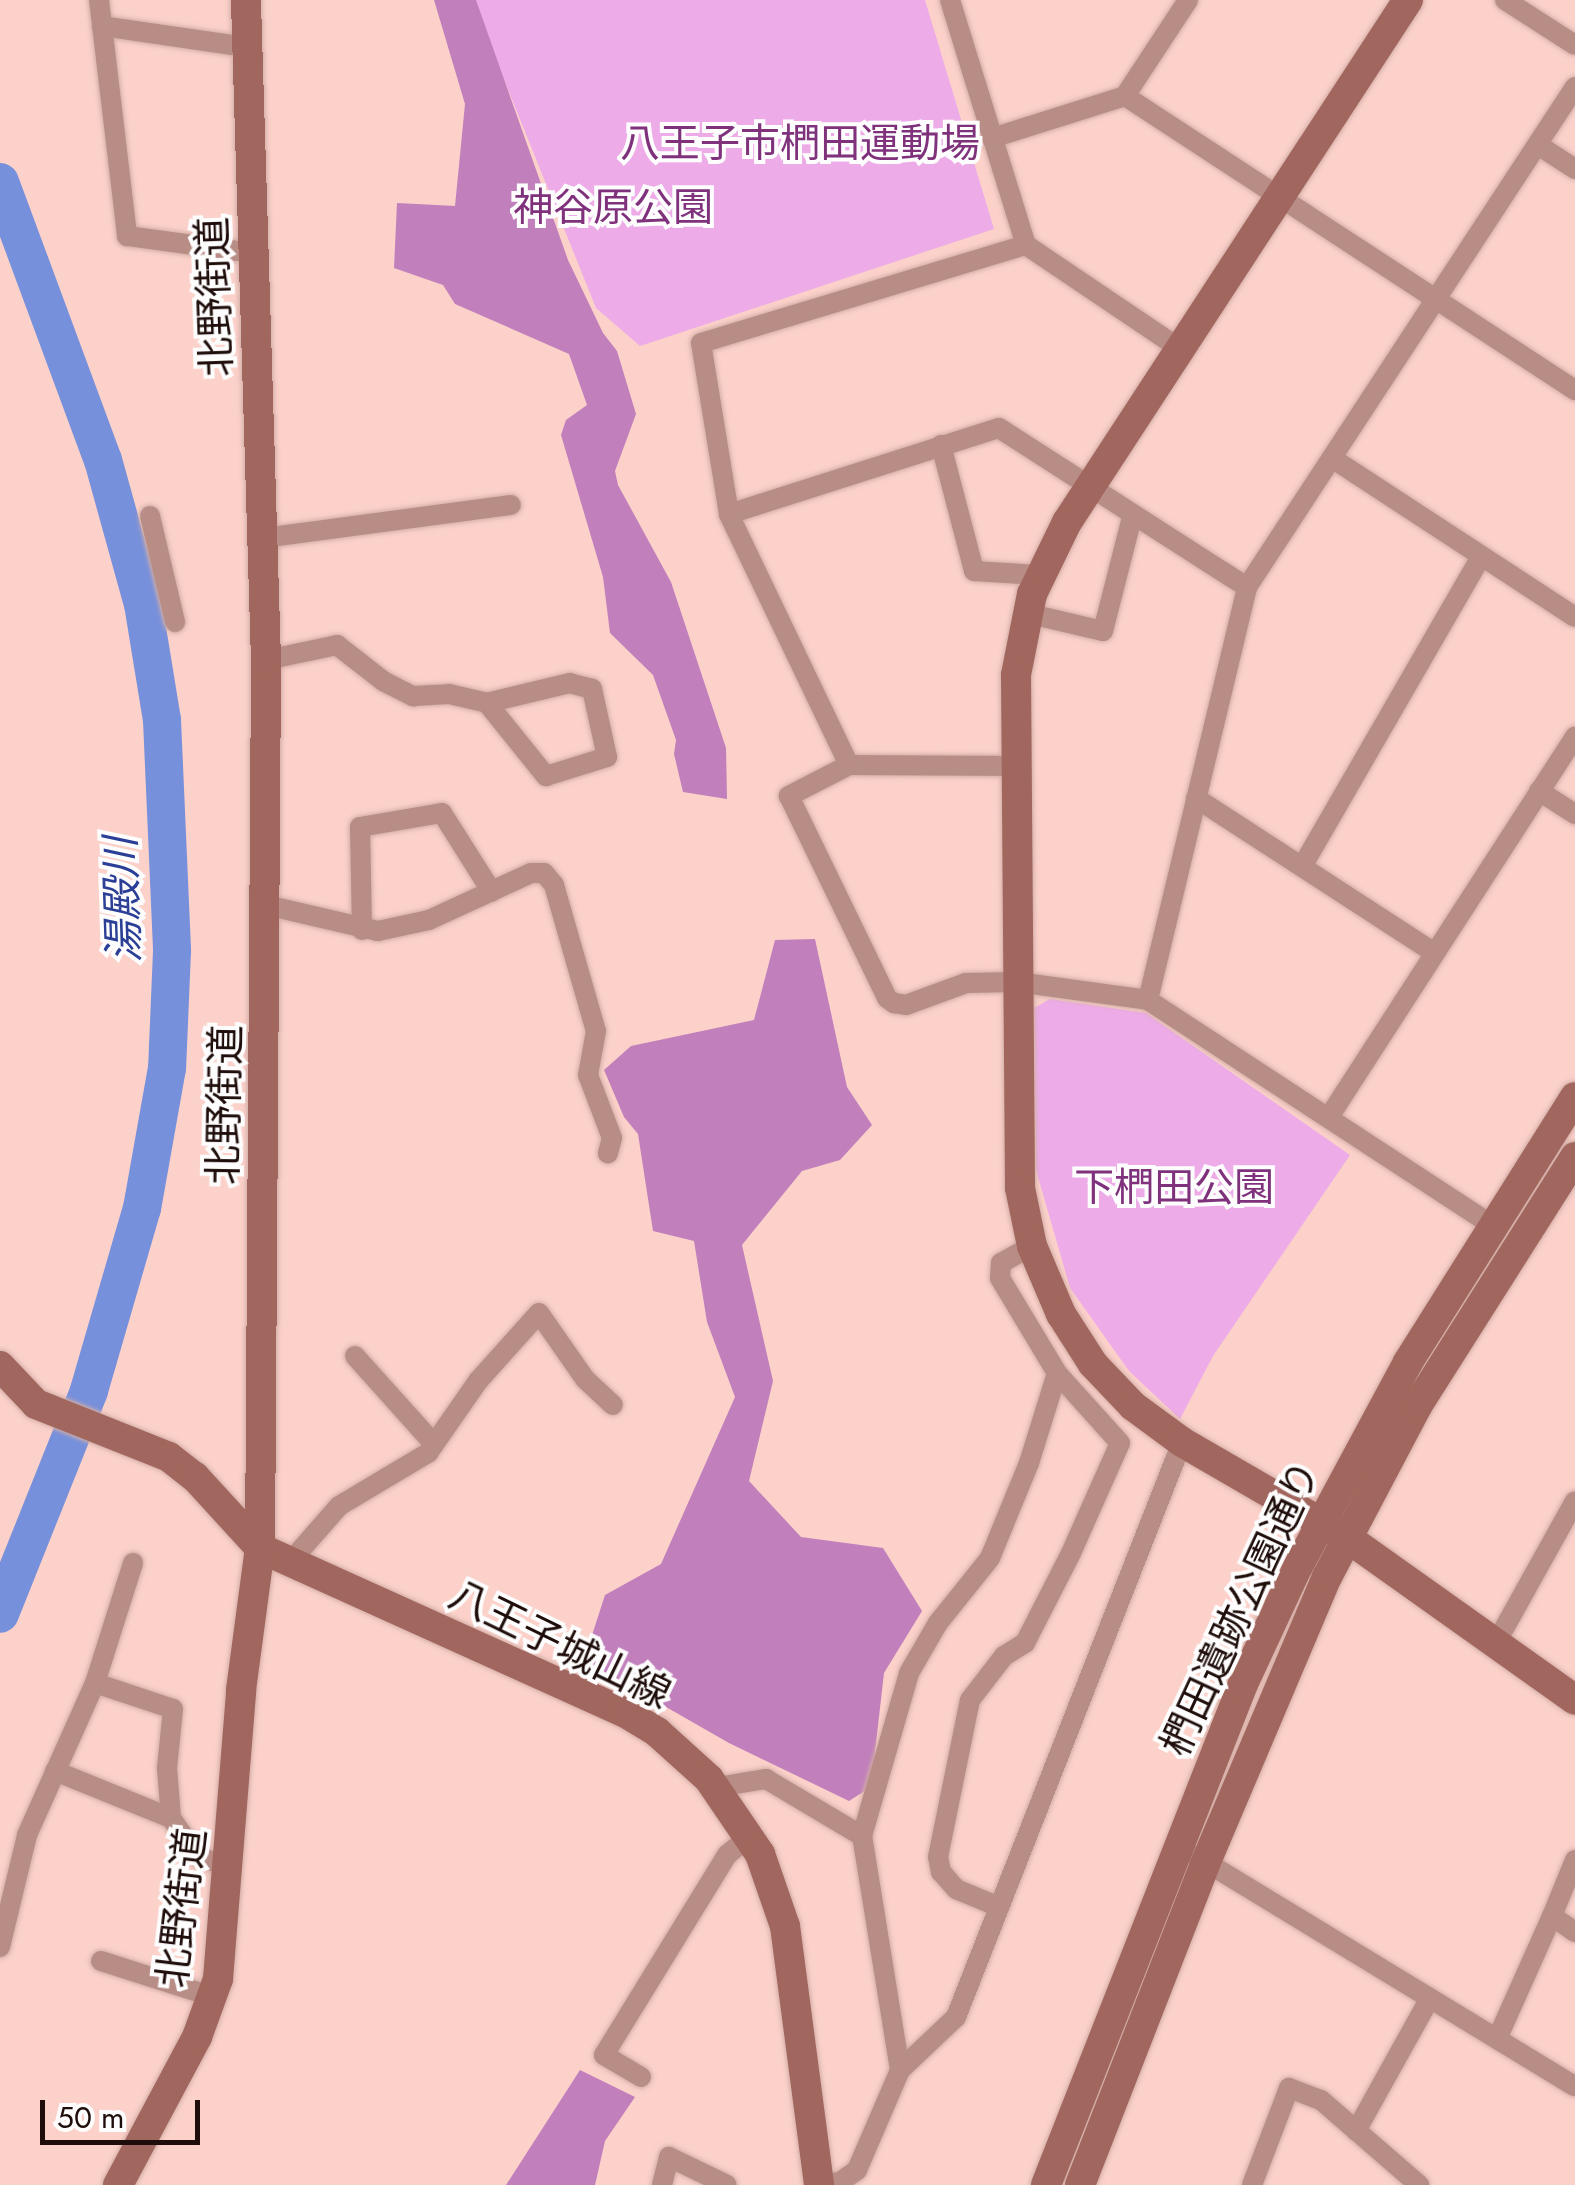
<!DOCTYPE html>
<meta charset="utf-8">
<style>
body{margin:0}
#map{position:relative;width:1575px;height:2185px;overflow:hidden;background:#fbd1ca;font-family:Jost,"Noto Sans JP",sans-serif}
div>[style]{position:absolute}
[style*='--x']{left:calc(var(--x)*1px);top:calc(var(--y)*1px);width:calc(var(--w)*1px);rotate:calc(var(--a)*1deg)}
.green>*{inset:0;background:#edace8}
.forest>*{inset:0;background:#c17fbc}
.river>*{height:38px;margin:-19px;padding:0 19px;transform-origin:19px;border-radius:19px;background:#7790db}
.roads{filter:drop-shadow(0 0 2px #d3aea7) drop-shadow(0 0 2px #d3aea7)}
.street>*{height:20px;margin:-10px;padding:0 10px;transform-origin:10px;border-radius:10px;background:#b78d86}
.secondary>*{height:30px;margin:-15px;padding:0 15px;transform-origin:15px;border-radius:15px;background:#a1665d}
span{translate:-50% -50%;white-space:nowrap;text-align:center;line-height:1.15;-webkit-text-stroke:8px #fdfdfd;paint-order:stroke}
.park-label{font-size:40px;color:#7f317c}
.street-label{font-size:40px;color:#1e0d0a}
.water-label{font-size:42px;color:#2b3f96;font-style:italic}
.scale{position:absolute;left:40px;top:2100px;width:160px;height:45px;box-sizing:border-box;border:5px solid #1e0d0a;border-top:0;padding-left:12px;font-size:30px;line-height:35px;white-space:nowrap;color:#1e0d0a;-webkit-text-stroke:8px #fdfdfd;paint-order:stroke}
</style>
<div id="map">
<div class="green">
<div style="clip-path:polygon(472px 0,925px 0,994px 229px,640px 346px,596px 308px)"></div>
<div style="clip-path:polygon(1050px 999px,1146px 1013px,1350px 1155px,1213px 1356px,1180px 1419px,1129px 1371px,1070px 1288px,1036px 1170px,1034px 1008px)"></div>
</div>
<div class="forest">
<div style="clip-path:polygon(434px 0,476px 0,568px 260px,603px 333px,617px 351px,636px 414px,615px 471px,618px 485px,671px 582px,726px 748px,727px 799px,683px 792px,674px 754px,676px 740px,653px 675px,610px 633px,603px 577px,561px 435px,566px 420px,587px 405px,569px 354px,455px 304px,443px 285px,394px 268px,397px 203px,455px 206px,465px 104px)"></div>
<div style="clip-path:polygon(815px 939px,847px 1087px,872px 1125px,840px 1160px,802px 1171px,742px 1245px,773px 1381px,749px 1481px,801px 1537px,883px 1548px,922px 1611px,884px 1673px,871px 1787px,849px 1801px,729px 1743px,584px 1660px,605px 1595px,661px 1564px,735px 1397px,707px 1322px,694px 1241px,653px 1231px,638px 1134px,624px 1117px,604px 1070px,631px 1046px,754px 1020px,775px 940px)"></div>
<div style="clip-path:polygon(580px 2070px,635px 2097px,605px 2141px,595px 2185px,506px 2185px)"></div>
</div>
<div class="river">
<div style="--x:0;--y:182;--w:296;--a:69.7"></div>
<div style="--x:103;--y:460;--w:149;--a:74.5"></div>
<div style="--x:143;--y:604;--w:118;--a:80.7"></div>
<div style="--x:162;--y:720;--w:231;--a:87.5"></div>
<div style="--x:172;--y:951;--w:117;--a:92.4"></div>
<div style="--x:167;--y:1068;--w:142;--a:100.1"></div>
<div style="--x:142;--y:1208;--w:191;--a:106.2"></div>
<div style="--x:89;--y:1391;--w:240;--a:111.8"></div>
</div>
<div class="roads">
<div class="street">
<div style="--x:99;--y:0;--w:238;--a:83.2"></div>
<div style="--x:127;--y:236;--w:126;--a:7.7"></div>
<div style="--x:950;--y:0;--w:257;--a:72.8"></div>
<div style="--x:1505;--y:0;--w:83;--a:32.7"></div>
<div style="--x:102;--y:26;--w:146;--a:8.3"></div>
<div style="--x:1125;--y:96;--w:538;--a:33.16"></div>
<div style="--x:992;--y:138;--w:139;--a:-17.5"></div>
<div style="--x:1125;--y:96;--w:115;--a:-56.7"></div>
<div style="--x:1538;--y:145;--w:44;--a:33"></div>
<div style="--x:941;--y:445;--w:130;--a:75.3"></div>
<div style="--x:974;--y:571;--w:64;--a:3.6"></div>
<div style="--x:1332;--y:458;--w:290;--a:33.2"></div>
<div style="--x:729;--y:514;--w:283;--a:-17.7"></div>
<div style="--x:999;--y:428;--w:295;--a:32.7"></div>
<div style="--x:150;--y:516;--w:109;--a:76.7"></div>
<div style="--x:263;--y:538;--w:250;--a:-7.6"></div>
<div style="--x:1026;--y:613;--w:79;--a:13.2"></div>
<div style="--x:1103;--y:631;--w:118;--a:-75.7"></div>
<div style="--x:266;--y:660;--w:73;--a:-11.9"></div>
<div style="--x:337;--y:645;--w:58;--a:38"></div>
<div style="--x:383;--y:681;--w:34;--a:27"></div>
<div style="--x:413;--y:696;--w:36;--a:-3"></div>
<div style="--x:449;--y:694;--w:39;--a:13"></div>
<div style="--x:487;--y:703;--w:94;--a:51.1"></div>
<div style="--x:546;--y:776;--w:64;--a:-17.3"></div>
<div style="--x:607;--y:757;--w:70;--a:-102.4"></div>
<div style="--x:592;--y:689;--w:23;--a:-165"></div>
<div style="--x:570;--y:683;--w:85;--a:166.5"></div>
<div style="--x:849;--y:765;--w:68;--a:152.7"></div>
<div style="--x:789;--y:796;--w:225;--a:64.1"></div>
<div style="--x:887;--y:998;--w:9;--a:36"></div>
<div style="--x:894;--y:1003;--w:12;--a:9"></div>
<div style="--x:906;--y:1005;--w:64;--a:-20.1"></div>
<div style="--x:966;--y:983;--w:51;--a:-1.1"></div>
<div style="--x:1017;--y:982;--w:132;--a:7.8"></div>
<div style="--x:1148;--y:1000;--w:411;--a:33.2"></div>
<div style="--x:1016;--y:766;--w:167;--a:-179.7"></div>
<div style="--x:849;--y:765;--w:278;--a:-115.6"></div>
<div style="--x:729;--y:514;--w:173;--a:-99.3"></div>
<div style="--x:701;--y:343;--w:339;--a:-16.8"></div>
<div style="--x:1026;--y:245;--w:186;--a:34"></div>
<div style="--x:1539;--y:791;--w:43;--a:32.6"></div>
<div style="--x:1196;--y:798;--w:283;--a:33"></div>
<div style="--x:1303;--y:865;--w:356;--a:-60"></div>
<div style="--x:266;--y:905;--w:115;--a:13.1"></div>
<div style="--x:378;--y:931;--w:52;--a:-12.2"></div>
<div style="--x:429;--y:920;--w:112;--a:-24.7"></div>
<div style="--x:531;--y:873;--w:13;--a:0"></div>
<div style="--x:544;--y:873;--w:16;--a:50"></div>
<div style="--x:554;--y:885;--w:152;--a:74"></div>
<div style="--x:596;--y:1031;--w:45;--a:100.3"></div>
<div style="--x:588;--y:1075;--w:67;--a:69.1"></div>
<div style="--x:612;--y:1138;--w:16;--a:105"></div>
<div style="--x:362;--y:930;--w:103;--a:-91.1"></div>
<div style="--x:360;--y:827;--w:83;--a:-9.7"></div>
<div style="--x:442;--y:813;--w:93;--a:57.7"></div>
<div style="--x:1148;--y:1000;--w:425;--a:-76.5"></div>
<div style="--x:1247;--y:587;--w:598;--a:-56.74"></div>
<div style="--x:1329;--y:1117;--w:453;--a:-57.1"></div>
<div style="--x:355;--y:1356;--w:118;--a:48.1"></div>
<div style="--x:290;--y:1562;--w:74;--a:-48.8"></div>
<div style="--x:339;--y:1506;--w:104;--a:-30.8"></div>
<div style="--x:428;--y:1453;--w:88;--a:-55.2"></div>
<div style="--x:478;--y:1381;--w:91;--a:-48.1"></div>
<div style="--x:539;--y:1313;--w:80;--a:55.1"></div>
<div style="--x:585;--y:1379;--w:38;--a:43"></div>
<div style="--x:1496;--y:1643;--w:162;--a:-60.9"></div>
<div style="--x:95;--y:1683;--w:82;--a:18.4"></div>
<div style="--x:173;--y:1709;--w:59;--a:95.8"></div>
<div style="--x:167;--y:1768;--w:50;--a:85.4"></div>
<div style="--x:171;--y:1818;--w:47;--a:55.3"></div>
<div style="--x:198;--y:1857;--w:33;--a:16"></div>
<div style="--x:55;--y:1771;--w:125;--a:22.1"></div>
<div style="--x:717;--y:1787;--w:50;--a:-9.3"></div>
<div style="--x:766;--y:1779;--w:112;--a:30.7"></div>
<div style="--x:1196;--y:1856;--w:443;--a:31.3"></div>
<div style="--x:1575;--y:1860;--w:61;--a:112.3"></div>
<div style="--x:1552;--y:1916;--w:28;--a:35"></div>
<div style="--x:997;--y:1906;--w:44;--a:-157.5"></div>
<div style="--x:956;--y:1889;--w:23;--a:-131"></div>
<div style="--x:941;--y:1872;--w:15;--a:-101"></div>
<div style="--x:938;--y:1857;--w:160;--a:-78.5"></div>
<div style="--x:970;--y:1700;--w:56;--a:-52.3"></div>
<div style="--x:1004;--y:1656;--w:25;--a:-32"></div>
<div style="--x:1025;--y:1643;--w:101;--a:-62.9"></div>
<div style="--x:1071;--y:1553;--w:120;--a:-66"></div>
<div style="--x:1120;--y:1443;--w:94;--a:-132"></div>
<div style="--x:0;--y:1947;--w:115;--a:-76.4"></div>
<div style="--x:27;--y:1835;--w:167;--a:-65.9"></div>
<div style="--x:95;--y:1683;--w:126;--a:-72.4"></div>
<div style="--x:101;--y:1961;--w:119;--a:17.7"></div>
<div style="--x:1497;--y:2039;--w:135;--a:-65.9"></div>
<div style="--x:900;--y:2070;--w:77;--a:-43.4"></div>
<div style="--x:956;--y:2017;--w:618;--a:-68.54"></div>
<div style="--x:641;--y:2077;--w:43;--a:-149.3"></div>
<div style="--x:604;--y:2055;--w:235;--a:-58.4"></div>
<div style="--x:727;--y:1855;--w:30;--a:-40"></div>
<div style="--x:1356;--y:2131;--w:152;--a:-60.9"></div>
<div style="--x:662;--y:2185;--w:29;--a:-76"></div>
<div style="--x:669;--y:2157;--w:64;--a:25.8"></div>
<div style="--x:820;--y:2185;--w:20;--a:-9"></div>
<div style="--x:840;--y:2182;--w:21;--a:-35"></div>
<div style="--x:857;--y:2170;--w:109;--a:-66.7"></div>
<div style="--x:900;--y:2070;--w:237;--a:-99.2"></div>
<div style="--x:862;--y:1836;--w:170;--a:-73.9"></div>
<div style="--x:909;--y:1673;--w:58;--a:-59.9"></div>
<div style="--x:938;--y:1623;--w:83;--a:-51.3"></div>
<div style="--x:990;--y:1558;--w:103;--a:-67.7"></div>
<div style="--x:1029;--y:1463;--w:94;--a:-72.7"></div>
<div style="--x:1057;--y:1373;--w:111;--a:-121"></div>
<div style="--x:1000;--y:1278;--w:15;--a:-86"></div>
<div style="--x:1001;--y:1263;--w:35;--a:-29"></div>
<div style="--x:1252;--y:2185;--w:104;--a:-69.1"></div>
<div style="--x:1289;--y:2088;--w:34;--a:21"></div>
<div style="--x:1321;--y:2100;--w:130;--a:40.9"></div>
</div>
<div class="secondary">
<div style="--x:1408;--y:0;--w:624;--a:123.15"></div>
<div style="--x:1067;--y:522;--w:80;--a:115.9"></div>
<div style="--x:1032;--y:594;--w:83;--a:101.2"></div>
<div style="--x:1016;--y:675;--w:513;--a:89.55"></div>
<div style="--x:1020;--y:1188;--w:59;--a:78.3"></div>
<div style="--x:1032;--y:1246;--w:74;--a:66.9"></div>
<div style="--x:1061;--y:1314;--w:59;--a:57.4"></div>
<div style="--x:1093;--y:1364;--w:58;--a:46.4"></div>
<div style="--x:1133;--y:1406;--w:61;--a:36.3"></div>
<div style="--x:1182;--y:1442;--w:190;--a:30.1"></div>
<div style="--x:1346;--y:1537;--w:281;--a:35.4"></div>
<div style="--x:0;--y:1366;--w:52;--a:46.5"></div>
<div style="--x:36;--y:1404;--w:143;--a:21.7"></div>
<div style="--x:169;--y:1457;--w:33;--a:38"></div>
<div style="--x:195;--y:1477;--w:96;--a:47.5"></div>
<div style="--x:260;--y:1548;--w:399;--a:24.3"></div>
<div style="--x:624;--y:1712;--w:39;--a:31"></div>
<div style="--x:657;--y:1732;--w:70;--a:42.1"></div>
<div style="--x:709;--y:1779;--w:91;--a:55.8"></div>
<div style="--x:760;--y:1854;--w:76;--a:70.9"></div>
<div style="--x:785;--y:1926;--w:261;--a:82.5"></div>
<div style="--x:118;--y:2185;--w:168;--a:-61.9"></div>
<div style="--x:197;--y:2037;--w:62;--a:-70.1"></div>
<div style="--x:218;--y:1979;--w:290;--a:-85.4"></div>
<div style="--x:241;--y:1690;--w:143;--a:-82.4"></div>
<div style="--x:260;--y:1548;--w:888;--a:-89.61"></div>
<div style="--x:266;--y:660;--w:660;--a:-91.74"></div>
<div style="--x:1046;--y:2185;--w:538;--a:-68.53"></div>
<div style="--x:1243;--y:1684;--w:121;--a:-65.1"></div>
<div style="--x:1294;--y:1574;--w:241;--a:-61.7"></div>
<div style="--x:1408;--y:1362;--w:313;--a:-57.8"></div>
<div style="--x:1080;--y:2185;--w:344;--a:-68.7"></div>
<div style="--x:1205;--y:1864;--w:312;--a:-67"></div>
<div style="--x:1327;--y:1577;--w:193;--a:-62.2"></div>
<div style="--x:1417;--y:1406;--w:295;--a:-57.6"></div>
</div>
</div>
<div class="park-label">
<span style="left:800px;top:143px">八王子市椚田運動場</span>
<span style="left:613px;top:207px">神谷原公園</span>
<span style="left:1174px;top:1187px">下椚田公園</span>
</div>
<div class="street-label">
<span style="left:214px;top:297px;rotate:-92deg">北野街道</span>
<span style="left:224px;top:1105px;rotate:-89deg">北野街道</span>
<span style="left:1240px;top:1608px;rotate:-65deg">椚田遺跡公園通り</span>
<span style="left:560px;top:1644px;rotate:26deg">八王子城山線</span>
<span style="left:181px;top:1908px;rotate:-83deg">北野街道</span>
</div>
<div class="water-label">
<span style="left:123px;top:900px;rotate:-92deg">湯殿川</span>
</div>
<div class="scale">50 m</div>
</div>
